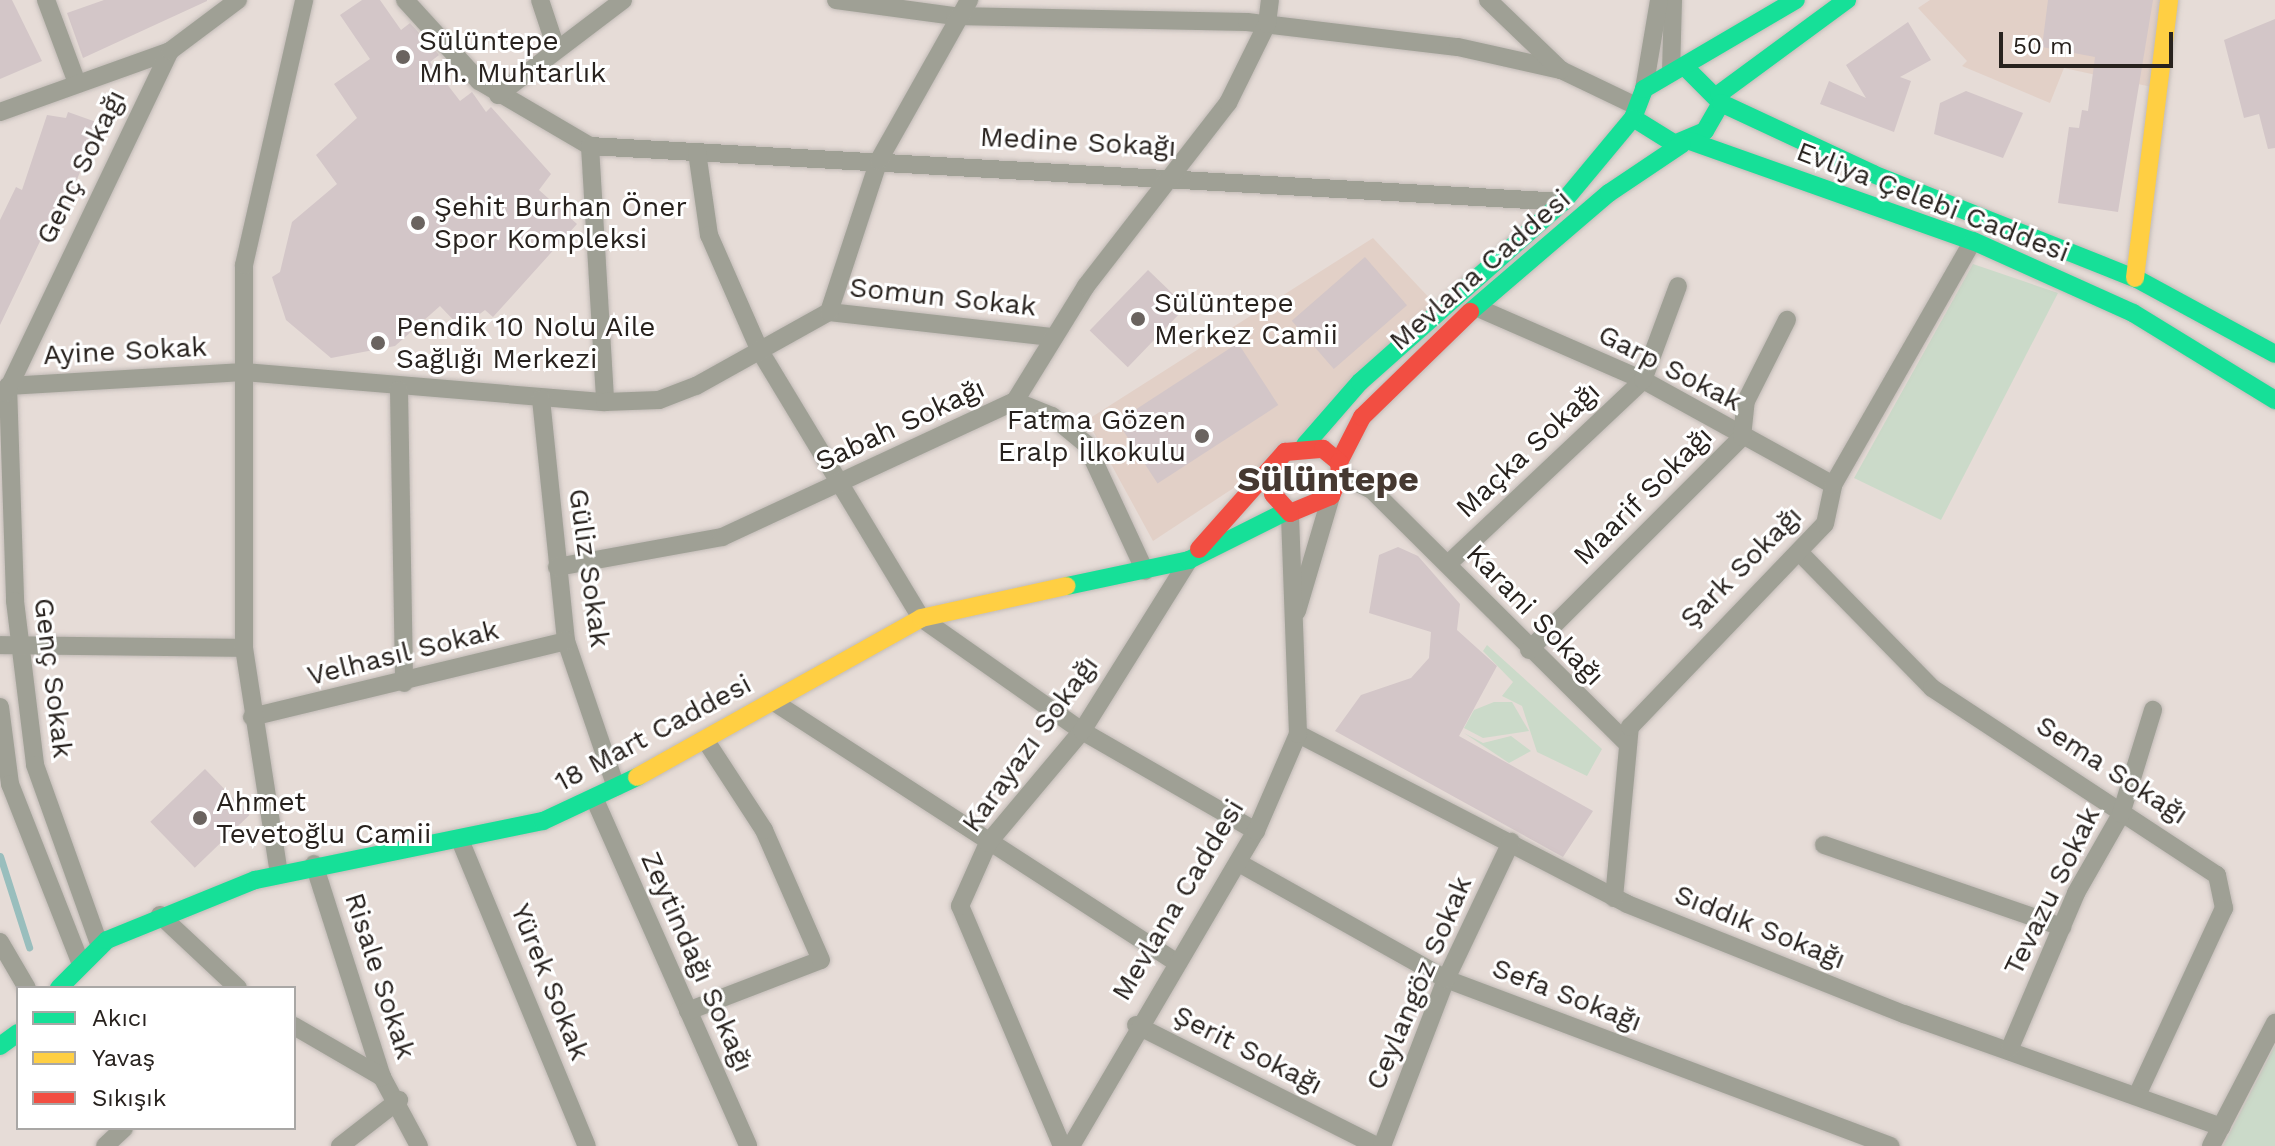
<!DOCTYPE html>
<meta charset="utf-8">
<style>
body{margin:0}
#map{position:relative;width:2275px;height:1146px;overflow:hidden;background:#e6dcd7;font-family:"Work Sans",sans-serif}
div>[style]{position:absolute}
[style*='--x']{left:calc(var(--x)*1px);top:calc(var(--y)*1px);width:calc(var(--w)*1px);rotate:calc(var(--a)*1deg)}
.built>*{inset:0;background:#e2d0c7}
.green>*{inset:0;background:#cbdac9}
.stream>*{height:7px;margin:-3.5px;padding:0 3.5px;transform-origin:3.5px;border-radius:3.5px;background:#99bebd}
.building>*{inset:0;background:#d3c6c8;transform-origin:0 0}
.roads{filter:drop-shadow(0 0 2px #c2bbb7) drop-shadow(0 0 2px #c2bbb7)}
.street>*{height:18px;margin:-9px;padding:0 9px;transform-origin:9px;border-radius:9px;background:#9fa095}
.fast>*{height:18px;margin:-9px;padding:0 9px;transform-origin:9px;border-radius:9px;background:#16e098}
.slow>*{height:18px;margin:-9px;padding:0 9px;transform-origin:9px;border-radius:9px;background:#ffcf43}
.jam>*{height:18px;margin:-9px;padding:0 9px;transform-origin:9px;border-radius:9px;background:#f24e42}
.dots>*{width:22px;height:22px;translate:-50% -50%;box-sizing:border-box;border:4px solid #fff;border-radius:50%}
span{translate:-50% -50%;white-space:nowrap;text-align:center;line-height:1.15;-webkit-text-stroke:6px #fff;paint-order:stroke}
.poi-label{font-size:28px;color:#28221e}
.left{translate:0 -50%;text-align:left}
.right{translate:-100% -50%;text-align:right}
.street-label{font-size:28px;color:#28221e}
.district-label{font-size:36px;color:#463931;font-weight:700}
.legend{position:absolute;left:16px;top:986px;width:280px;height:144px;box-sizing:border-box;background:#fff;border:2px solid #a9a7a5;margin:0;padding:10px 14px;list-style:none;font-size:24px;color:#28221e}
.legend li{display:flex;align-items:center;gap:16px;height:40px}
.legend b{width:40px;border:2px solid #a9a7a5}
.scale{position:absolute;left:1999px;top:32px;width:174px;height:36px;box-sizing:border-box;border:4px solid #28221e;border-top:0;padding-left:10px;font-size:24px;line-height:28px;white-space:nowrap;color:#28221e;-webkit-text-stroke:6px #fff;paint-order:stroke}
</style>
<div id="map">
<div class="built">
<div style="clip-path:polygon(1930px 0,2173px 0,2161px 89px,2064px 68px,2050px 103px,1962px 66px,1967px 61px,1918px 8px)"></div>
<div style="clip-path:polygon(1373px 238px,1435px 304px,1296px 447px,1153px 541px,1087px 420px)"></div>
</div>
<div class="green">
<div style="clip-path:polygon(1973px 264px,2058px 293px,1941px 520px,1854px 478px)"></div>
<div style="clip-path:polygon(1487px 645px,1602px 749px,1587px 776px,1537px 752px,1522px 706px,1502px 696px,1513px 682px,1483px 651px)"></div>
<div style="clip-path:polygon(1494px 702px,1512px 702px,1529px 731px,1483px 738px,1464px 728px,1474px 710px)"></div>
<div style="clip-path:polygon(1464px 733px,1483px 743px,1511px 736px,1531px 751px,1509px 763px)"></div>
<div style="clip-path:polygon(2275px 1045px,2275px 1146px,2223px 1146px)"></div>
</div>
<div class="stream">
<div style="--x:0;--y:856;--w:96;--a:72.3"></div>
</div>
<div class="building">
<div style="clip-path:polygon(0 0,12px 0,42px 61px,0 79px)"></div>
<div style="clip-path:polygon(104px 0,207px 0,207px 1px,83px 58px,67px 13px)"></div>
<div style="clip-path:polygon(362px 0,380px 0,401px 30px,410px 23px,439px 55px,430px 62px,460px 101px,472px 92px,486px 112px,491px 107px,551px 174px,539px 190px,577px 224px,493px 317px,485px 310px,461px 328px,440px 306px,395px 346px,331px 358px,286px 320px,272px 277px,280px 272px,292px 222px,337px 184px,316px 155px,357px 118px,334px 84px,370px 59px,340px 15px)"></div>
<div style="clip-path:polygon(2048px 0,2153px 0,2118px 212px,2058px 203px,2069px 127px,2079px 128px,2082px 110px,2088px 111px,2095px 57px,2042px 47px)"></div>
<div style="clip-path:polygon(2275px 19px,2275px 148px,2268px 149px,2259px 114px,2244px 118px,2224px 40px)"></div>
<div style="clip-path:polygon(1908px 22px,1931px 60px,1900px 77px,1911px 81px,1894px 132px,1820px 104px,1829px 81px,1866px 98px,1846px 65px)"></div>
<div style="clip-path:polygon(1966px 91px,2023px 113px,2003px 158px,1934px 134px,1940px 103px)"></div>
<div style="clip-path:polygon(68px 112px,99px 123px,73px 190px,66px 187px,0 325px,0 220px,16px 187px,22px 190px,47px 115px,66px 118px)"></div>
<div style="left:1365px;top:257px;width:64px;height:97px;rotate:49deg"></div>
<div style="left:1148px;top:270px;width:53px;height:84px;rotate:44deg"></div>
<div style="left:1238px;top:343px;width:74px;height:144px;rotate:57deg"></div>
<div style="clip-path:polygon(1398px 547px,1418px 556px,1460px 604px,1457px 630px,1497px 666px,1459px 736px,1593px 811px,1563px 857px,1335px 731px,1361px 695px,1411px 678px,1429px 658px,1431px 632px,1369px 613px,1379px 555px)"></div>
<div style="left:205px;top:769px;width:64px;height:76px;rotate:46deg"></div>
</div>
<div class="roads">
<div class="street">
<div style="--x:46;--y:0;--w:89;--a:69.5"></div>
<div style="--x:405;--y:0;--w:110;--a:47.6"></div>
<div style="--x:479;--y:81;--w:129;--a:30.4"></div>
<div style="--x:590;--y:146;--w:256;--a:86.6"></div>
<div style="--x:540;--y:0;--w:51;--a:71.6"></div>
<div style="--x:836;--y:0;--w:120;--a:7.7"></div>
<div style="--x:955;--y:16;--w:292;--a:1.2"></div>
<div style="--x:1247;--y:22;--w:212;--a:6.8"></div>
<div style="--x:1458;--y:47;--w:106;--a:12.6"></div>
<div style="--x:1561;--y:70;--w:81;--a:25.6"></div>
<div style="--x:1488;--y:0;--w:101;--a:43.8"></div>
<div style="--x:1671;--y:72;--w:72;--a:-88.4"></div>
<div style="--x:1644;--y:89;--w:90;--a:-80.4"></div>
<div style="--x:498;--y:95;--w:157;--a:-37.2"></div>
<div style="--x:0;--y:112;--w:181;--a:-19.7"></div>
<div style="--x:590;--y:146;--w:975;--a:3.29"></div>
<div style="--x:697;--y:152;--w:84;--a:81.8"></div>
<div style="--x:709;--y:235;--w:127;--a:66.3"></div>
<div style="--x:760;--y:351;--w:312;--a:58.9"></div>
<div style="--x:921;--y:618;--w:197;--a:35.1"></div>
<div style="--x:1082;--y:731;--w:201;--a:29.9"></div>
<div style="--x:1478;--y:308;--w:180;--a:23.6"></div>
<div style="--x:1643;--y:380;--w:217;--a:28.9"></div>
<div style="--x:829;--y:312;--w:224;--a:6.4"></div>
<div style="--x:8;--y:386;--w:236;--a:-3.4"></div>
<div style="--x:244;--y:372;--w:362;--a:4.8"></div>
<div style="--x:605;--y:402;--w:54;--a:-2.1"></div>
<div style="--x:659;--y:400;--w:40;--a:-21"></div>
<div style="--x:696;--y:386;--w:152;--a:-29.1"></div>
<div style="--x:829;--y:312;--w:160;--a:-71.8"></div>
<div style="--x:879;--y:160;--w:184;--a:-60.6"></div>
<div style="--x:8;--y:386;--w:215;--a:88.1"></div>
<div style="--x:15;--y:601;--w:165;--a:83"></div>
<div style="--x:35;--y:765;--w:193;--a:70.3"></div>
<div style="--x:399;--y:390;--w:293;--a:89"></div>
<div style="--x:6;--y:393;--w:379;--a:-64.4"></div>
<div style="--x:170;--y:51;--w:85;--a:-36.9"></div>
<div style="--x:541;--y:399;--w:243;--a:84.1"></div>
<div style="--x:566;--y:641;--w:154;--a:71.1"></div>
<div style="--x:1015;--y:401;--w:40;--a:22"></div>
<div style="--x:1052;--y:416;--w:44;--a:39.5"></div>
<div style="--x:1086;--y:444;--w:140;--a:65.1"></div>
<div style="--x:1340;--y:474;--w:36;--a:27"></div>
<div style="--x:1372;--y:490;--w:358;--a:44.8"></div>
<div style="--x:1799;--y:552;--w:190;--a:45.6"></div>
<div style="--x:1932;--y:688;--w:341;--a:33.3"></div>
<div style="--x:2217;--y:875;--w:34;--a:78"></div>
<div style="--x:2224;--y:908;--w:206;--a:114.9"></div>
<div style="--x:1448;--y:564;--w:268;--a:-43.3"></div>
<div style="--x:1643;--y:380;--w:100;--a:-69.6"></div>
<div style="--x:557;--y:567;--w:168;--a:-10.3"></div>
<div style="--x:722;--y:537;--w:323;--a:-24.9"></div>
<div style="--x:1015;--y:401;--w:135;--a:-58.3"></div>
<div style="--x:1086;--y:286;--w:232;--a:-52.2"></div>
<div style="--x:1228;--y:103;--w:88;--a:-63.7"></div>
<div style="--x:1267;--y:24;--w:24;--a:-83"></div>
<div style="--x:1297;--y:611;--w:120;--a:-73.5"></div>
<div style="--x:0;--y:645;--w:244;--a:0.7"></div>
<div style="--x:1529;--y:650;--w:301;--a:-45"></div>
<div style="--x:1742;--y:437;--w:36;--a:-84"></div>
<div style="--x:1746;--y:401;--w:91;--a:-63.2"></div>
<div style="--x:774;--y:702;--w:477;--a:32.9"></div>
<div style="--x:0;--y:707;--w:78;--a:82.6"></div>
<div style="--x:10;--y:784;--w:193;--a:68.5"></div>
<div style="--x:252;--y:717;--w:323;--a:-13.6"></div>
<div style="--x:1298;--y:734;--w:370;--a:27.3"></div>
<div style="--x:1627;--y:904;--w:298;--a:21.7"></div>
<div style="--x:1904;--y:1014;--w:337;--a:19.6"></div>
<div style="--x:595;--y:800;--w:378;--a:66.1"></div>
<div style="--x:460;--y:840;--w:331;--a:67.5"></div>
<div style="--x:1824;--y:845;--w:252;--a:19"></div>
<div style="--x:1239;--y:863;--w:237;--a:29.3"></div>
<div style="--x:1446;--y:979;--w:475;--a:20.6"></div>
<div style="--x:314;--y:864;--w:224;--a:72.3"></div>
<div style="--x:382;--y:1077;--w:78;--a:61.8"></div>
<div style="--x:279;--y:874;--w:229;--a:-98.8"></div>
<div style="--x:244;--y:648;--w:383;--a:-90"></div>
<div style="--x:244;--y:265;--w:272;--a:-77.2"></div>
<div style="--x:1614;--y:898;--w:172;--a:-84.7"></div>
<div style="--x:1630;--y:727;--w:281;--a:-46.2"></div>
<div style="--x:1825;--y:524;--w:40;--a:-78"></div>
<div style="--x:1833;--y:485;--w:281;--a:-60.2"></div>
<div style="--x:160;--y:915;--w:107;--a:43.1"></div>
<div style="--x:0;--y:942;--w:53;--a:59.6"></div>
<div style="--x:688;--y:1011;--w:142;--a:-21"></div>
<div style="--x:821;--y:960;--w:142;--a:-113.7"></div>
<div style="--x:764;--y:830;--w:106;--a:-123.1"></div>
<div style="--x:1136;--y:1025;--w:270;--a:26.7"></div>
<div style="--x:294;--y:1026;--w:102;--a:30.1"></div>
<div style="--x:2010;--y:1048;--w:168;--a:-66.9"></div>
<div style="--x:2076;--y:893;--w:91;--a:-60.3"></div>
<div style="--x:2121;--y:814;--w:109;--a:-72.9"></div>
<div style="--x:105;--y:1146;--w:26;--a:-43"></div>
<div style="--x:340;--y:1146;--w:75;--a:-37.9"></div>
<div style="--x:1062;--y:1146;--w:261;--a:-113"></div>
<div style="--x:960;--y:906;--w:69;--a:-66"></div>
<div style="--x:988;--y:843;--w:146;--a:-50"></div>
<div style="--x:1082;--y:731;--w:202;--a:-58"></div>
<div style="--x:1071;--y:1146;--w:365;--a:-59.6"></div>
<div style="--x:1256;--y:831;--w:106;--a:-66.6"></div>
<div style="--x:1298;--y:734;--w:221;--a:-92.1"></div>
<div style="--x:1382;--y:1146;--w:179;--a:-69"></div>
<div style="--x:1446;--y:979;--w:152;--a:-64.6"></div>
<div style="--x:2211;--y:1146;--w:139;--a:-62.5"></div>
</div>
<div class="fast">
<div style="--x:1686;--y:68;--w:49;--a:45"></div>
<div style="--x:1721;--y:103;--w:32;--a:120"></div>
<div style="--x:1705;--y:131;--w:33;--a:157"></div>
<div style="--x:1675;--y:144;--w:49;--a:-148.2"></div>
<div style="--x:1633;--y:118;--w:31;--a:-69"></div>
<div style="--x:1644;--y:89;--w:176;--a:-30.4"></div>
<div style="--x:1719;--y:94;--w:159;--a:-36.3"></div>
<div style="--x:1721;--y:103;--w:168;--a:25"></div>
<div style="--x:1873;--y:174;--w:282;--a:21.7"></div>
<div style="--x:2135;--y:278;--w:159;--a:28.5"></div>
<div style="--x:1690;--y:141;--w:300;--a:19.5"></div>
<div style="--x:1973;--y:241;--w:175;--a:24.2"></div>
<div style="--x:2133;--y:313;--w:167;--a:31.5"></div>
<div style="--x:1470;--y:312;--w:183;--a:-40.6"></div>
<div style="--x:1609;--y:193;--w:88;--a:-33.9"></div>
<div style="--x:1305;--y:445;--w:84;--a:-48.9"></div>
<div style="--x:1360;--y:382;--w:271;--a:-41.6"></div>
<div style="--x:1563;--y:202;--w:109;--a:-50.2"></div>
<div style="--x:1067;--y:586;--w:125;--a:-12"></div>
<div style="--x:1189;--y:560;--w:107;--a:-26.6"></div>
<div style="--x:59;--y:988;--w:68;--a:-45"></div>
<div style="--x:107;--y:940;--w:160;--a:-22.1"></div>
<div style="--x:255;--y:880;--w:294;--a:-11.6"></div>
<div style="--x:543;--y:821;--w:104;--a:-25.1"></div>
<div style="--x:0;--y:1046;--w:22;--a:-36"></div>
</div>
<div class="slow">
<div style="--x:2135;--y:278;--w:280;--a:-83"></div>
<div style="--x:637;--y:777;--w:325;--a:-29.2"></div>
<div style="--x:921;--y:618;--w:149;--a:-12.4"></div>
</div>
<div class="jam">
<div style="--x:1339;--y:462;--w:51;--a:-62.9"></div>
<div style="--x:1362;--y:417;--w:151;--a:-44.2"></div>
<div style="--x:1199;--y:549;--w:130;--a:-48.4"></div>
<div style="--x:1285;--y:452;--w:38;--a:-5"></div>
<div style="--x:1323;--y:449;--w:21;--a:39"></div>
<div style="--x:1339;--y:462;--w:12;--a:85"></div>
<div style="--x:1340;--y:474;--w:24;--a:112"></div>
<div style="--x:1331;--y:496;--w:44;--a:157.5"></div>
<div style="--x:1290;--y:513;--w:25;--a:-132"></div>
<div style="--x:1273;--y:494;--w:25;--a:-97"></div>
</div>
</div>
<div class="dots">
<div style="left:403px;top:57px;background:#6a635f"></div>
<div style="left:418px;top:223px;background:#6a635f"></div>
<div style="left:1138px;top:319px;background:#6a635f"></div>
<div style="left:378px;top:343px;background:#6a635f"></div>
<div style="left:1202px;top:436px;background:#6a635f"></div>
<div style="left:200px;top:818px;background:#6a635f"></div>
</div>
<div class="poi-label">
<span class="left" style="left:419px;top:57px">Sülüntepe<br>Mh. Muhtarlık</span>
<span class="left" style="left:434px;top:223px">Şehit Burhan Öner<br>Spor Kompleksi</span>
<span class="left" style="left:1154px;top:319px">Sülüntepe<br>Merkez Camii</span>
<span class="left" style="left:396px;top:343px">Pendik 10 Nolu Aile<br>Sağlığı Merkezi</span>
<span class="right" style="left:1186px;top:436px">Fatma Gözen<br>Eralp İlkokulu</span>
<span class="left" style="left:216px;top:818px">Ahmet<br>Tevetoğlu Camii</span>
</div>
<div class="street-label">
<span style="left:1078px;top:142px;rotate:3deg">Medine Sokağı</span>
<span style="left:81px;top:167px;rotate:-64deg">Genç Sokağı</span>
<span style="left:1933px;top:202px;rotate:21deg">Evliya Çelebi Caddesi</span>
<span style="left:1480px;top:270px;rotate:-41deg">Mevlana Caddesi</span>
<span style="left:943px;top:297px;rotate:6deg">Somun Sokak</span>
<span style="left:125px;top:351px;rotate:-3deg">Ayine Sokak</span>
<span style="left:1670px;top:368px;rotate:27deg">Garp Sokak</span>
<span style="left:900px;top:425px;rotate:-25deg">Sabah Sokağı</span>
<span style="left:1528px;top:450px;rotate:-43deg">Maçka Sokağı</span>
<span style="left:1643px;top:496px;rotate:-45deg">Maarif Sokağı</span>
<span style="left:1741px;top:567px;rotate:-45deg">Şark Sokağı</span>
<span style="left:589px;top:568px;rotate:82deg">Güliz Sokak</span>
<span style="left:1535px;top:615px;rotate:46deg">Karani Sokağı</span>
<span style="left:403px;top:653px;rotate:-14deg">Velhasıl Sokak</span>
<span style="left:53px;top:678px;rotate:83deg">Genç Sokak</span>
<span style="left:653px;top:733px;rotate:-28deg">18 Mart Caddesi</span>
<span style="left:1030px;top:744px;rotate:-54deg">Karayazı Sokağı</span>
<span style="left:2112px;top:770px;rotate:33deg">Sema Sokağı</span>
<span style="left:2052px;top:891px;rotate:-64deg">Tevazu Sokak</span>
<span style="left:1178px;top:900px;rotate:-59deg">Mevlana Caddesi</span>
<span style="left:1760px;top:927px;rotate:22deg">Sıddık Sokağı</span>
<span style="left:697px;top:962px;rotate:66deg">Zeytindağı Sokağı</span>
<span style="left:380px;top:976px;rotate:72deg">Risale Sokak</span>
<span style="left:550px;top:982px;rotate:68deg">Yürek Sokak</span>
<span style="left:1419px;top:983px;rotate:-67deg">Ceylangöz Sokak</span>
<span style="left:1567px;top:995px;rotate:21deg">Sefa Sokağı</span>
<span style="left:1248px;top:1050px;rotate:27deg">Şerit Sokağı</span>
</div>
<div class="district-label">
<span style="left:1328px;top:480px">Sülüntepe</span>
</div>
<ul class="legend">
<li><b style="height:10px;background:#16e098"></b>Akıcı</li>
<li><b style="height:10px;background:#ffcf43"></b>Yavaş</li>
<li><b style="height:10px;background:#f24e42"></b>Sıkışık</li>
</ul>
<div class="scale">50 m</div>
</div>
